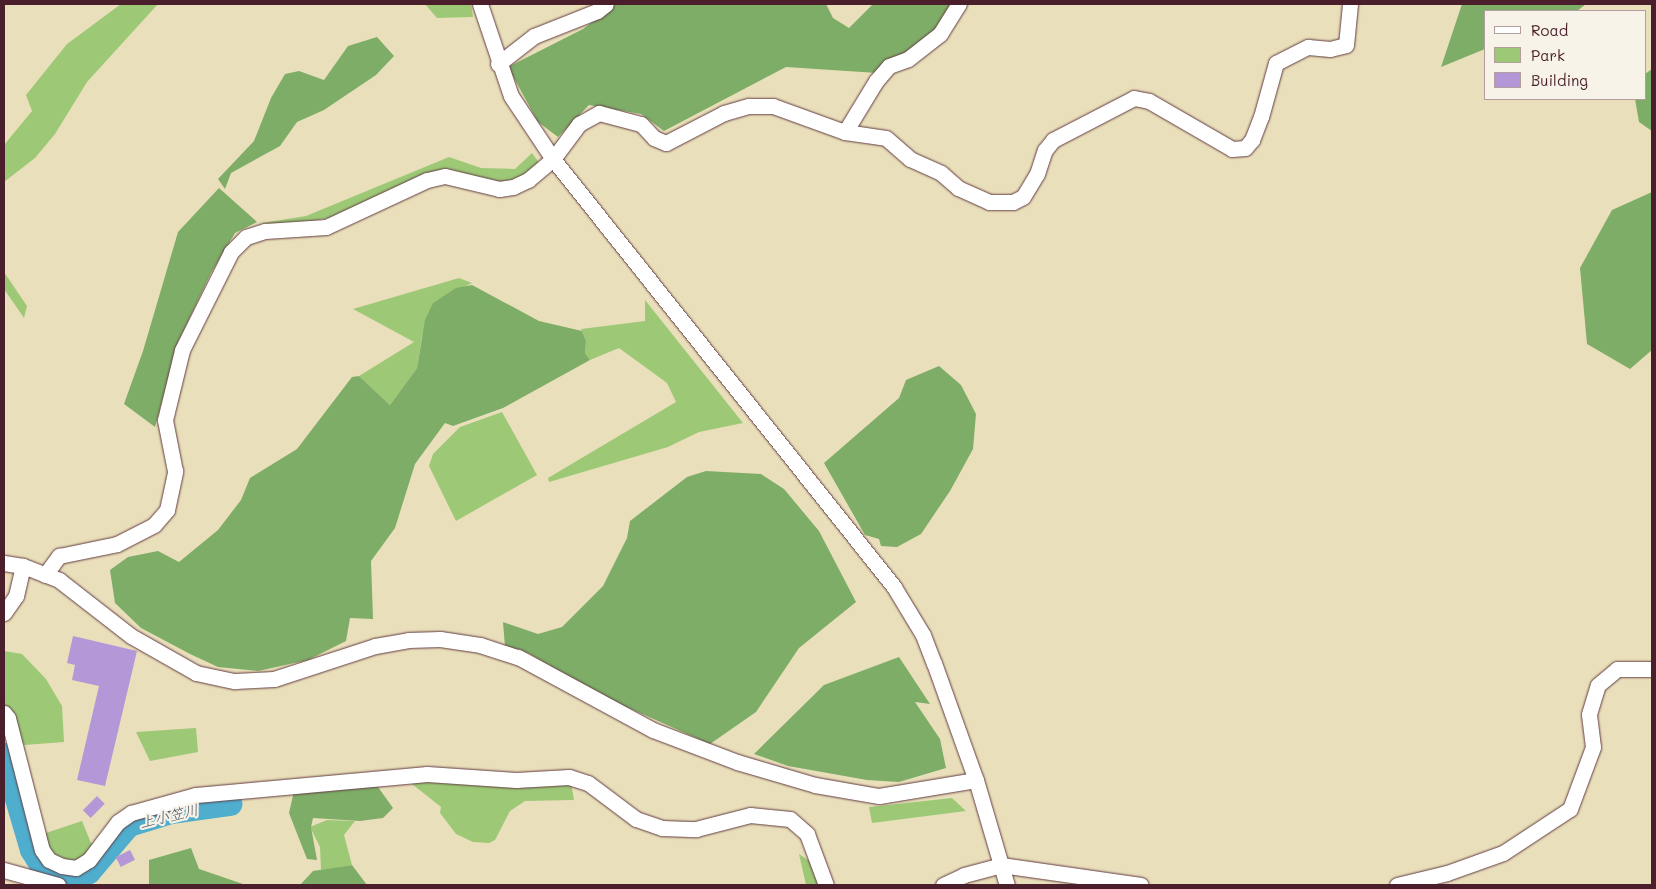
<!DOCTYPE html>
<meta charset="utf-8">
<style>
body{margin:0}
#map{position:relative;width:1656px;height:889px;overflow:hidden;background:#eadfbb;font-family:Mali,"Klee One",sans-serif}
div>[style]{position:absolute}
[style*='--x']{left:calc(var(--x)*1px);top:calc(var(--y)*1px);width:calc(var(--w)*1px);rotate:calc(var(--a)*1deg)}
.green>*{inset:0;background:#9dc977}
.forest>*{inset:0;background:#7ead68}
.river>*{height:24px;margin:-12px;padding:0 12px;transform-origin:12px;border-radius:12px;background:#4fadcd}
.building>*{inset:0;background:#b497d7;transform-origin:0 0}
.roads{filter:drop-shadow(0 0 1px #623c41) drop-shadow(0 0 1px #623c41)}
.minor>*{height:15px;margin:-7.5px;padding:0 7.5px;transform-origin:7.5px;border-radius:7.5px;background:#fff}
span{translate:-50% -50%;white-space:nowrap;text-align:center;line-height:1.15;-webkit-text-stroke:4.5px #f7f3e8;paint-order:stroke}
.water-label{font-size:15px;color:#4c5164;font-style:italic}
.frame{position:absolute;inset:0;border:5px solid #4a1f2b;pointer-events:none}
.legend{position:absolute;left:1484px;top:10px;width:162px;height:90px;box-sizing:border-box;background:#f7f3e8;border:1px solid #b29e9c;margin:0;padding:6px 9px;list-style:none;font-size:15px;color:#4a1f2b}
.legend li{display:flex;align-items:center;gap:10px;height:25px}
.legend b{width:25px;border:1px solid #b29e9c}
</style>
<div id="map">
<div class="green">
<div style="clip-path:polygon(121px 4px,158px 4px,87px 82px,55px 134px,35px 158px,4px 182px,4px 145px,32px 111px,26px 95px,67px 44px)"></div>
<div style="clip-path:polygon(425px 4px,471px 4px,473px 17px,437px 18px)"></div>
<div style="clip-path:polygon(532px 153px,540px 164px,524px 177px,504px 184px,448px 169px,338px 216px,272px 229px,262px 223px,306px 216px,449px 157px,481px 168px,515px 169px)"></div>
<div style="clip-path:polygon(4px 272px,27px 306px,24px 318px,4px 289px)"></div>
<div style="clip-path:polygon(459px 278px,472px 283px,433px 303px,422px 337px,417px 368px,390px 405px,359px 376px,414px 342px,353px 309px)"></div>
<div style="clip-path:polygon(645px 300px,743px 423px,699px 432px,668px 447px,549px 482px,548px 478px,676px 402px,667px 383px,619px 348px,590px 360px,585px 353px,586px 341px,581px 329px,645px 321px)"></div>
<div style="clip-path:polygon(502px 412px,537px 475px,456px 521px,429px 466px,433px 454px,460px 427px)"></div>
<div style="clip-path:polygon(4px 651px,22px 654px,46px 679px,62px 706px,64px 742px,24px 745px,4px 706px)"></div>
<div style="clip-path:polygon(196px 728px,198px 752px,150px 761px,136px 732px)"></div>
<div style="clip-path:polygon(570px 777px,574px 800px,525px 801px,510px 811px,495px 840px,489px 843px,473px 842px,456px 834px,440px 813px,441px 807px,412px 784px,385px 783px,401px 778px)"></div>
<div style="clip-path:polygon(952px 798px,966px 811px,872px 823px,869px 807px)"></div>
<div style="clip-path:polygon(327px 820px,355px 821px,344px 835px,352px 865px,321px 870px,320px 847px,310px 827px)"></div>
<div style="clip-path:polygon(82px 821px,91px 843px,95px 844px,87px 859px,62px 861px,49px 848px,43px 834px)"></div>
<div style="clip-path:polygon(799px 854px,811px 862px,819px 885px,806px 885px)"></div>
</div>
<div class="forest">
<div style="clip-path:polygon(616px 4px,826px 4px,833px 18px,849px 28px,873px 4px,960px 4px,940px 34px,877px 73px,786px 67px,664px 131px,641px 114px,589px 105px,558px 137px,538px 122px,508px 67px,583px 29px)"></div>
<div style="clip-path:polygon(1462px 4px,1586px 4px,1577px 11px,1485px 11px,1485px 49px,1441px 67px)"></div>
<div style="clip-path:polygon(377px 37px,394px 56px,376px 75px,324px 110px,297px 122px,280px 146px,231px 173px,225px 189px,218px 179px,254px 141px,271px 98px,285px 74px,299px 71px,324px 80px,348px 46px)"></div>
<div style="clip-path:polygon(1652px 69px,1652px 131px,1639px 122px,1635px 99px,1645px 99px,1645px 74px)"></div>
<div style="clip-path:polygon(219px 188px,257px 222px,235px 233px,211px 273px,179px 340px,155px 427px,124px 404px,143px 351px,178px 232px)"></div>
<div style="clip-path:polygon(1652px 192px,1652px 350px,1630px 369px,1587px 344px,1580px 268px,1612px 210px)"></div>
<div style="clip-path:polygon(472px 285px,539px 321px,582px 331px,586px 341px,585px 353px,590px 360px,503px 408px,453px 426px,445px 423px,415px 464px,395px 528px,371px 561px,373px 619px,350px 618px,346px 641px,308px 660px,258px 671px,218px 667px,190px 654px,141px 628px,115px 603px,110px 570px,128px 557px,158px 551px,179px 562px,218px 530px,241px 500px,250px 478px,297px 449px,352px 377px,359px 376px,390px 405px,417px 368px,425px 320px,433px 303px,456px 288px)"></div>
<div style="clip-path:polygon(939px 366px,961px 385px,976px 414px,973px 449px,950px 491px,921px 534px,897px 547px,881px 546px,879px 539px,865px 535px,824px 463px,899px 398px,906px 380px)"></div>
<div style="clip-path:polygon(706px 471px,761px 474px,784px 489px,819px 531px,856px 602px,799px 648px,756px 712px,710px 744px,604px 697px,528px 653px,505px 647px,503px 622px,538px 634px,562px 627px,603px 586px,627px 538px,630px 521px,687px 477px)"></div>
<div style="clip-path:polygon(899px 657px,930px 704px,915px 702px,940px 739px,946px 768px,899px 782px,867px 780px,788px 766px,754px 754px,824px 685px)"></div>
<div style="clip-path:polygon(378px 787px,393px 808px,383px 818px,360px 821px,313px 818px,311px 827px,317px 860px,307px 859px,289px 813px,294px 791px)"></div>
<div style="clip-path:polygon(191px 848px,199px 869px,246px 885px,149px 885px,149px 860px)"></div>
<div style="clip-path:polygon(352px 865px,367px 885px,300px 885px,313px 871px)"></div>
</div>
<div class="river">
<div style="--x:4;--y:755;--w:99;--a:73.6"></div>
<div style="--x:32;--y:850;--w:19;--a:58"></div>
<div style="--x:42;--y:866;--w:16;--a:35"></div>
<div style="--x:55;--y:875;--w:20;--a:11"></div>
<div style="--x:75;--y:879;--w:16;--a:-27"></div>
<div style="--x:89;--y:872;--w:62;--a:-49.6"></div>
<div style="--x:129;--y:825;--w:44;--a:-17.2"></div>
<div style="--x:171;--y:812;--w:60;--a:-7.7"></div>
</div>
<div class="building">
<div style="clip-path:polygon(73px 636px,137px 651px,105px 786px,77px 780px,99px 686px,72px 680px,75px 665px,67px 663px)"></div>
<div style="left:97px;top:796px;width:11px;height:20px;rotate:45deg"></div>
<div style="left:130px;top:850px;width:11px;height:16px;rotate:63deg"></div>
</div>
<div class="roads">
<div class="minor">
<div style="--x:480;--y:4;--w:97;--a:71.4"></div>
<div style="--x:511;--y:96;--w:76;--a:56.3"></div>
<div style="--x:553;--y:159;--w:547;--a:51.45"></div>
<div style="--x:894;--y:587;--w:56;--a:58.9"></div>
<div style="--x:923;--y:635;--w:30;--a:69"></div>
<div style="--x:934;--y:663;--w:124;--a:70.3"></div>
<div style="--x:976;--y:780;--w:109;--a:73.6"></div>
<div style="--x:498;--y:64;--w:46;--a:-37.9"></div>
<div style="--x:534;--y:36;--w:68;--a:-21.6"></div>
<div style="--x:597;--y:11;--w:11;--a:-38"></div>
<div style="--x:845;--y:132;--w:60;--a:-58.7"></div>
<div style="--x:876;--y:81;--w:20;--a:-49"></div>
<div style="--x:889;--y:66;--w:20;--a:-20"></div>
<div style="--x:908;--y:59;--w:41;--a:-38"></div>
<div style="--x:940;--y:34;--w:36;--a:-58"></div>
<div style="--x:4;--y:563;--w:19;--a:9"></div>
<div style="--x:23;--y:566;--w:39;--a:21"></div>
<div style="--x:59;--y:580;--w:91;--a:37.9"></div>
<div style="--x:131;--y:636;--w:75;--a:29.6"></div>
<div style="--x:196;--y:673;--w:40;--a:12"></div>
<div style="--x:235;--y:681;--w:39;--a:-3"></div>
<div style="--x:274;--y:679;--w:106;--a:-18.1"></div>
<div style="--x:375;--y:646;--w:34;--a:-10"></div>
<div style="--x:408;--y:640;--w:32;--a:-2"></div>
<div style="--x:440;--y:639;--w:40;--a:8.5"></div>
<div style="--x:480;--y:645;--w:40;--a:18"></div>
<div style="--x:518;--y:657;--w:153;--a:28.4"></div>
<div style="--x:653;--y:730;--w:90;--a:20.9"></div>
<div style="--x:737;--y:762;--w:81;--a:16.4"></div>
<div style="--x:815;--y:785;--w:65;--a:9.8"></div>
<div style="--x:879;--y:796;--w:98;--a:-9.4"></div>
<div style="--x:45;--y:575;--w:24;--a:-54"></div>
<div style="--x:59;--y:556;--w:59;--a:-11.7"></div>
<div style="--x:117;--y:544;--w:42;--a:-27.2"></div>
<div style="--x:154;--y:525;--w:20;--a:-49"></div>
<div style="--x:167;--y:510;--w:40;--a:-78"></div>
<div style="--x:175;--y:471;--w:52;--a:-101.1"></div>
<div style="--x:165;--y:420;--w:72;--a:-76.3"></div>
<div style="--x:182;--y:350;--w:110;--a:-63.4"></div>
<div style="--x:231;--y:252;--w:21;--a:-45"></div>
<div style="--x:246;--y:237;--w:20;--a:-18"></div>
<div style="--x:265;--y:231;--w:61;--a:-3.8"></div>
<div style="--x:326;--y:227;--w:111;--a:-25"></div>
<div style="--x:427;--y:180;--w:18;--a:-13"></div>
<div style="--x:445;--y:176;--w:56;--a:13.5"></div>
<div style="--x:499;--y:189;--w:14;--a:-8"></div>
<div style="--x:513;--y:187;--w:17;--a:-25"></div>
<div style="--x:528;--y:180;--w:33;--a:-40"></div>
<div style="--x:553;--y:159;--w:44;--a:-53.4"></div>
<div style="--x:579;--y:124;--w:23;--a:-29"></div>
<div style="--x:599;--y:113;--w:43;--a:14.7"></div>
<div style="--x:641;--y:124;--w:19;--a:47"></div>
<div style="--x:654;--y:138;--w:13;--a:23"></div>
<div style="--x:666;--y:143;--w:65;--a:-27.3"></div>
<div style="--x:724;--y:113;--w:26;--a:-16"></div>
<div style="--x:749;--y:106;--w:24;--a:0"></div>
<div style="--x:773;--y:106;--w:77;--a:19.9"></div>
<div style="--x:845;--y:132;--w:41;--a:8.3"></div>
<div style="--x:886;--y:138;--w:32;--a:41"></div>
<div style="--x:910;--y:159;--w:34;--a:24"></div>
<div style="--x:941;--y:173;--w:23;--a:41"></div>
<div style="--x:958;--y:188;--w:34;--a:24"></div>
<div style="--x:989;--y:202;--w:24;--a:0"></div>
<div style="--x:1013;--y:202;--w:11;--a:-27"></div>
<div style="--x:1023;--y:197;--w:27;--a:-59"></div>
<div style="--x:1037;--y:174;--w:25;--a:-72"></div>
<div style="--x:1045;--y:150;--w:13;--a:-51"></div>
<div style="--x:1053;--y:140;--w:91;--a:-27.4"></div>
<div style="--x:1134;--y:98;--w:15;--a:11"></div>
<div style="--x:1149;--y:101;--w:96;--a:30"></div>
<div style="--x:1232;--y:149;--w:13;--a:-4"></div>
<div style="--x:1245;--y:148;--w:11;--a:-49"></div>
<div style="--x:1252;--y:140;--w:25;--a:-69"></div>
<div style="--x:1261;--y:117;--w:56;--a:-74.5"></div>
<div style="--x:1276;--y:63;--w:36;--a:-27"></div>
<div style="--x:1308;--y:47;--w:22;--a:5"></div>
<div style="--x:1330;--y:49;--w:16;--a:-14"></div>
<div style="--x:1346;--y:45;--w:41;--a:-84.4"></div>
<div style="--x:4;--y:613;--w:21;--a:-55"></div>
<div style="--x:16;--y:596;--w:31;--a:-77"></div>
<div style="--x:4;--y:713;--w:6;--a:51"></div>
<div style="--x:8;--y:718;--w:136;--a:75.6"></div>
<div style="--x:42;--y:850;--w:12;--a:55"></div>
<div style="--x:49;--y:860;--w:14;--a:25"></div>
<div style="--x:62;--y:866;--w:14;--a:8"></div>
<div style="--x:76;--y:868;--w:15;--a:-32"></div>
<div style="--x:89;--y:860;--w:48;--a:-52.7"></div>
<div style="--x:118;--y:822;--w:16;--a:-35"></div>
<div style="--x:131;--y:813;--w:67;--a:-15.5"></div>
<div style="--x:196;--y:795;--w:232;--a:-5.2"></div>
<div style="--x:427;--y:774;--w:89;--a:3.9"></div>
<div style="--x:516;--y:780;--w:53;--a:-3.2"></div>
<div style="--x:569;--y:777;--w:20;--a:18"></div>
<div style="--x:588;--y:783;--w:60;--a:36.9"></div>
<div style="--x:636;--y:819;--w:28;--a:19"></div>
<div style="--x:662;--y:828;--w:34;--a:2"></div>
<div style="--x:696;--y:829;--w:56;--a:-14.5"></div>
<div style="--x:750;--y:815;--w:40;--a:5.7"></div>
<div style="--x:790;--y:819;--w:23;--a:41"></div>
<div style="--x:807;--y:834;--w:54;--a:69.6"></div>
<div style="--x:4;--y:870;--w:56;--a:15.5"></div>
<div style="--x:943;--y:885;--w:23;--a:-25"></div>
<div style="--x:964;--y:875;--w:38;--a:-15"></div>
<div style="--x:1001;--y:865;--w:141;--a:8.1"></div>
<div style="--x:1397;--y:885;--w:51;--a:-13.5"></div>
<div style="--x:1447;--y:873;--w:59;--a:-19.7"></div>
<div style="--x:1503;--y:853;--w:80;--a:-33.3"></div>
<div style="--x:1570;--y:809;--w:66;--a:-69.6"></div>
<div style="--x:1593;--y:747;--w:33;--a:-97"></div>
<div style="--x:1589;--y:714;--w:30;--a:-73"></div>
<div style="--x:1598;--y:685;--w:25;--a:-40"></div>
<div style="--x:1617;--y:669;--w:35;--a:0"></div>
</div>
</div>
<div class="water-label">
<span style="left:169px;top:816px;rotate:-13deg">上小笠川</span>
</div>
<div class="frame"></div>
<ul class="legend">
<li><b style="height:6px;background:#fff"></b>Road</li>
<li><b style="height:14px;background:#9dc977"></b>Park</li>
<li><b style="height:14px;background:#b497d7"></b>Building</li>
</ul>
</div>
